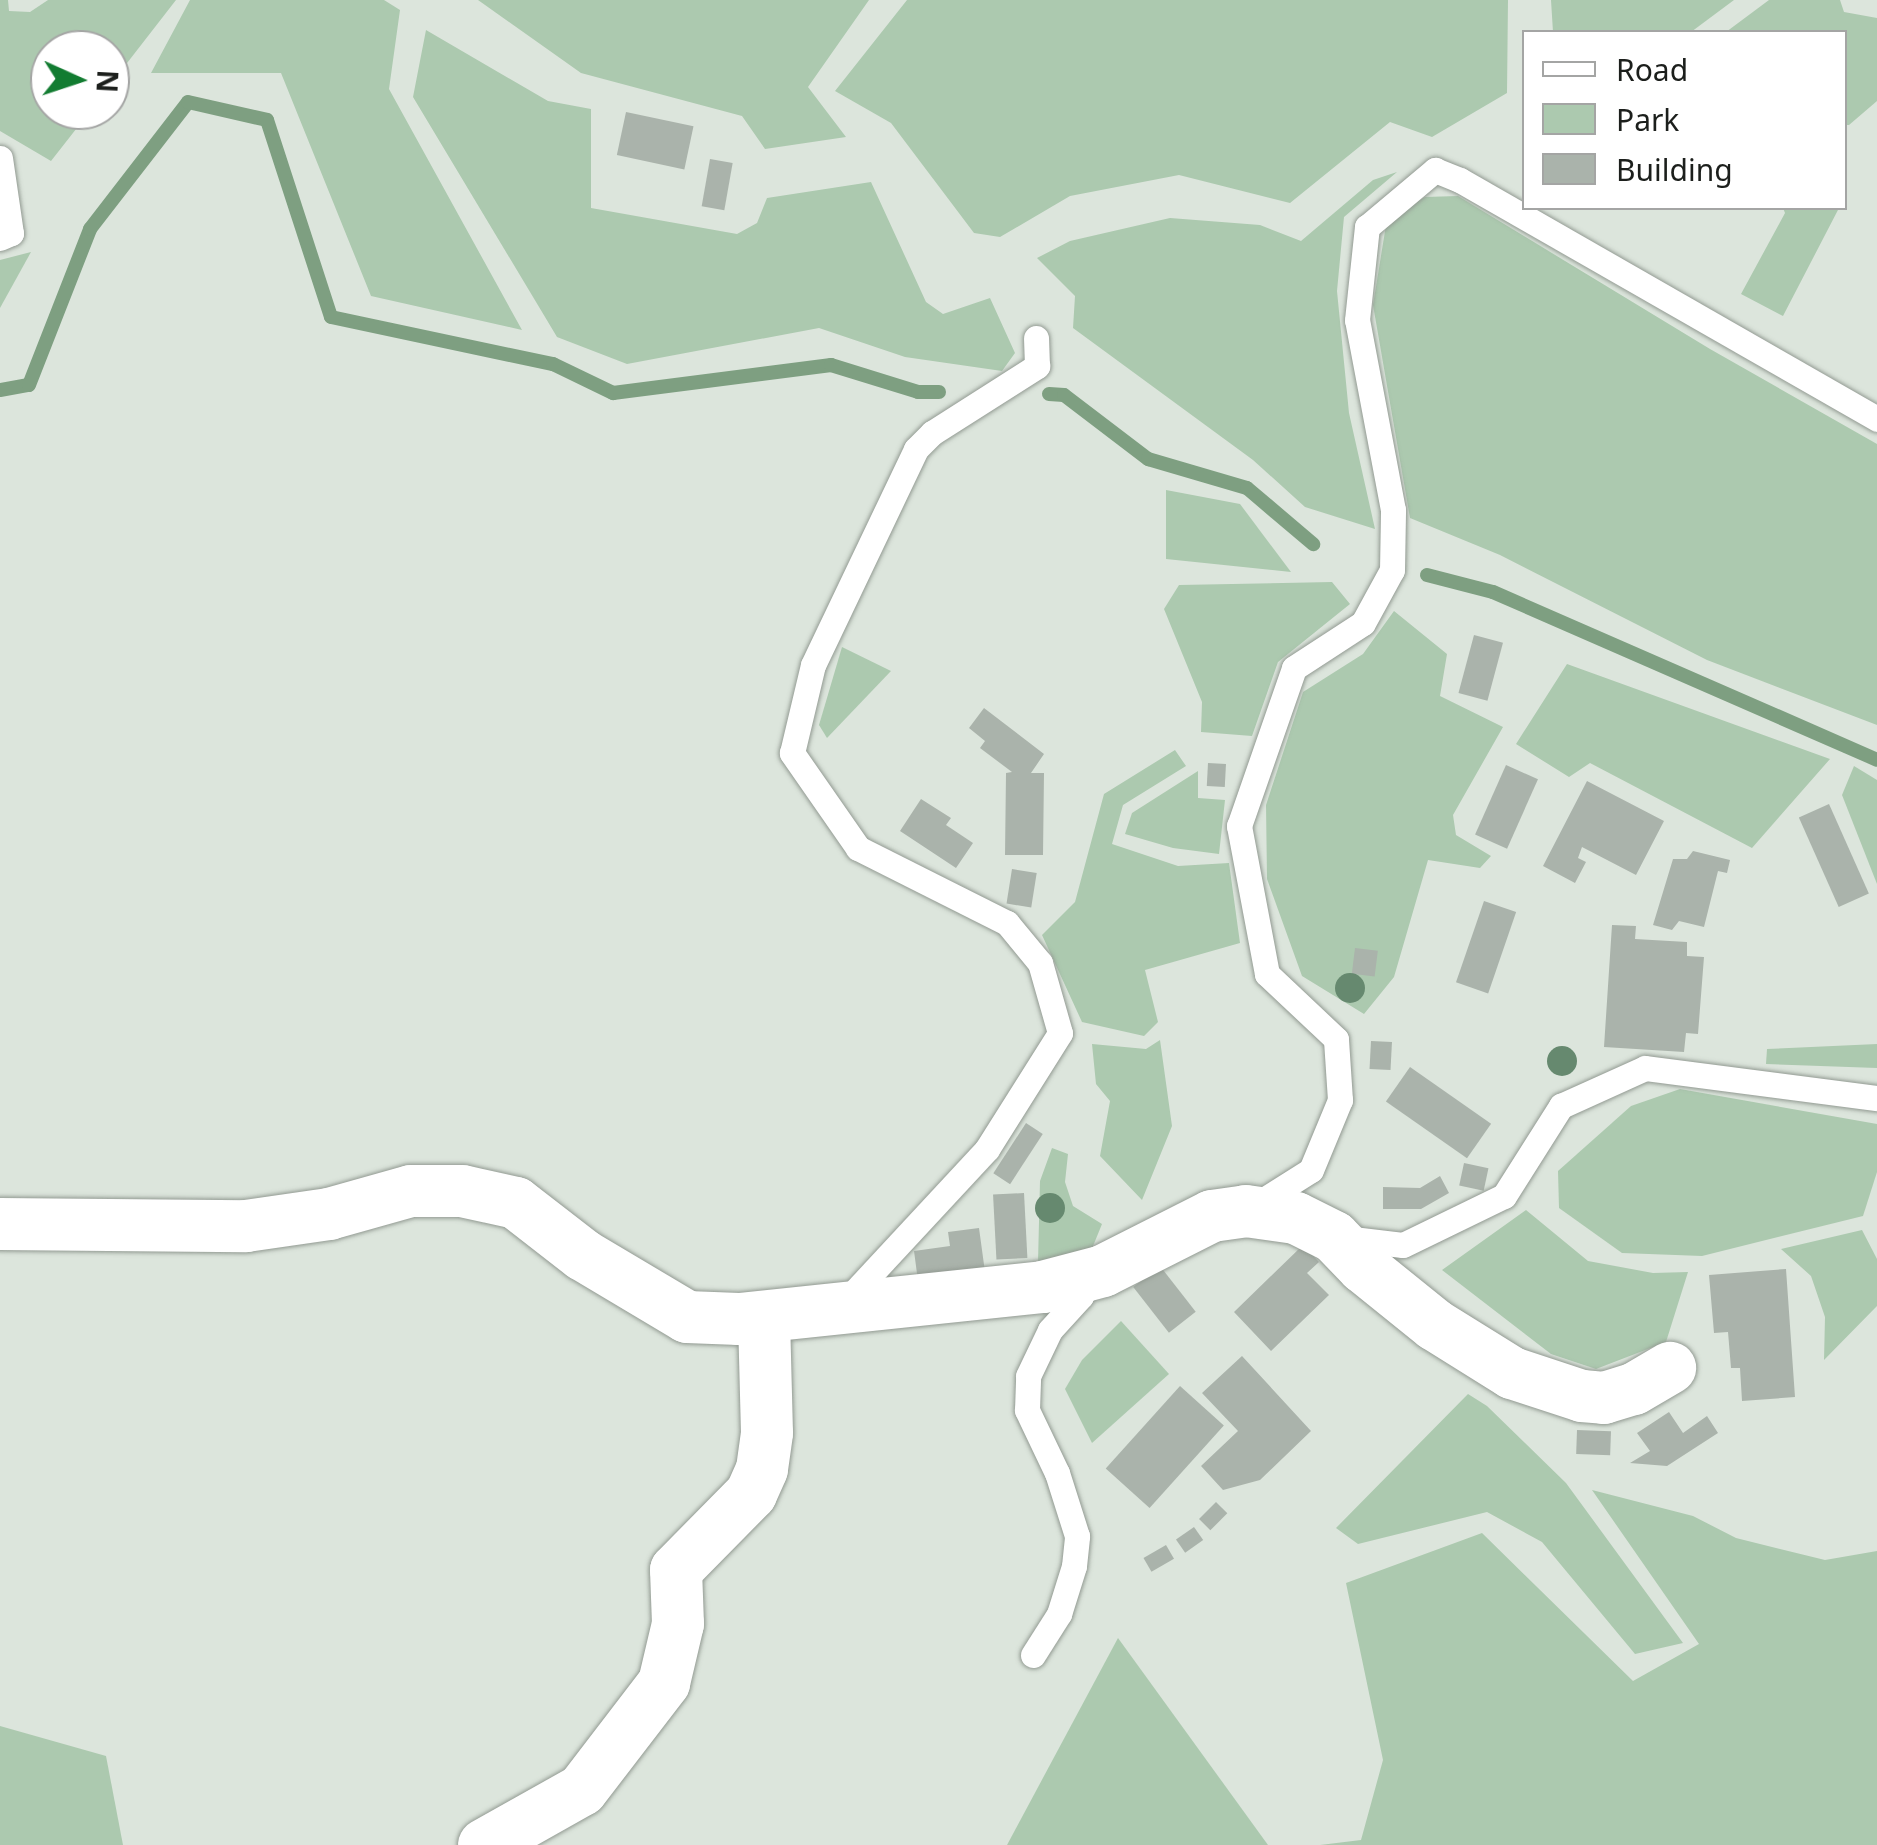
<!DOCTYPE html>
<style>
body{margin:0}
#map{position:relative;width:1877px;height:1845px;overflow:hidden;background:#dce5dc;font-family:"Noto Sans",sans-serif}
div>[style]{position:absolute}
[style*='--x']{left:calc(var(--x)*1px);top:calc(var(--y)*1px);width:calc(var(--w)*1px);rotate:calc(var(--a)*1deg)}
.green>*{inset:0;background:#acc9af}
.stream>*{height:14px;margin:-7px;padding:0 7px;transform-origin:7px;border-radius:7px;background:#7e9f81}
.building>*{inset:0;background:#aab3ab;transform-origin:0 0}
.roads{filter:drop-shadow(0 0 2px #929a92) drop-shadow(0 0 2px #929a92)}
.lane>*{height:25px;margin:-12.5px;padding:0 12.5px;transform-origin:12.5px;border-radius:12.5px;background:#fff}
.street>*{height:52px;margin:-26px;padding:0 26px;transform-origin:26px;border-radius:26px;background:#fff}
.trees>*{width:30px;height:30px;margin:-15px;border-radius:50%;background:#66896f}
span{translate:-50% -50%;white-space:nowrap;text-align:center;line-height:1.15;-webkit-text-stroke:8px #fff;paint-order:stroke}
.legend{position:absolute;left:1522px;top:30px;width:325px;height:180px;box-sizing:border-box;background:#fff;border:2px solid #a4a5a4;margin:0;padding:12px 18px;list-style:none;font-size:30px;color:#1c1f1c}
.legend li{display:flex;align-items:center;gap:20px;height:50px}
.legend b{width:50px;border:2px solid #a4a5a4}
.north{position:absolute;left:30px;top:30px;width:100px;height:100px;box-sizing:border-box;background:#fff;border:2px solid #a4a5a4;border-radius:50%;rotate:93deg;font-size:28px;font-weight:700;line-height:40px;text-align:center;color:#1c1f1c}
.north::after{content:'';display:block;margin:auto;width:35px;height:45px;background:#127c31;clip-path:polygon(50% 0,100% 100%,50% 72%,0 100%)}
</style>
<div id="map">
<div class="green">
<div style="clip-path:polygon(0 0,8px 0,9px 11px,30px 12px,48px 0,176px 0,110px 85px,110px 50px,50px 50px,50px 110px,91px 110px,51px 161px,0 131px)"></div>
<div style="clip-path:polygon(190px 0,384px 0,400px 10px,389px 89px,522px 330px,371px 296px,281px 73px,151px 73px)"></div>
<div style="clip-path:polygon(478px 0,869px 0,808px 87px,846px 137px,765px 149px,742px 116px,581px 73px)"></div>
<div style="clip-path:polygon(907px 0,1508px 0,1507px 93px,1432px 137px,1390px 122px,1290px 203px,1179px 175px,1070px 196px,1000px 237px,974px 233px,891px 123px,835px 91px)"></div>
<div style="clip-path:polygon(1551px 0,1734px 0,1691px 32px,1553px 32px)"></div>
<div style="clip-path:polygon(1769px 0,1840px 0,1844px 12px,1877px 18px,1877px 101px,1849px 125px,1844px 125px,1844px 32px,1726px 32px)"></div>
<div style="clip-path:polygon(426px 30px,548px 101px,591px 109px,591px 208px,737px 234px,757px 223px,767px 198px,871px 182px,926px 302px,943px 314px,990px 298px,1015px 353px,1002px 371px,905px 357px,819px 328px,627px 364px,557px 337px,413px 97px)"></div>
<div style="clip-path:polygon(1397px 172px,1344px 217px,1337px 291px,1349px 413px,1375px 529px,1305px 507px,1253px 460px,1073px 328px,1075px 296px,1037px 258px,1070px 241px,1170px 218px,1260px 225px,1301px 241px,1373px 180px)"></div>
<div style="clip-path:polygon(1458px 196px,1710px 349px,1877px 444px,1877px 725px,1707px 660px,1500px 555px,1410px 518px,1373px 305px,1387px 219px,1425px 197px)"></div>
<div style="clip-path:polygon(1783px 208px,1839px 208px,1783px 316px,1741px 294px,1785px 213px)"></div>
<div style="clip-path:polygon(31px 252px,0 308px,0 260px)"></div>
<div style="clip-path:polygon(1166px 490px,1240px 504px,1291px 572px,1166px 559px)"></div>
<div style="clip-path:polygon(1332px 582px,1350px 604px,1278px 662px,1252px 736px,1201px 732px,1202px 702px,1164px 609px,1179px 585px)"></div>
<div style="clip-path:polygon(1394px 611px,1447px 654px,1440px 696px,1503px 727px,1453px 815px,1456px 835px,1491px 856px,1480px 868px,1428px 860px,1394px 977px,1364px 1014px,1302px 976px,1267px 879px,1266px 805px,1303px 692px,1363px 654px)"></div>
<div style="clip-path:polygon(842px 647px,891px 671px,827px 738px,819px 725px)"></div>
<div style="clip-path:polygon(1567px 664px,1830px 759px,1752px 848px,1590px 763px,1569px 777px,1516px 744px)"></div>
<div style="clip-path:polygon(1175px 750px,1186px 766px,1123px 805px,1112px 844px,1178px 866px,1229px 863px,1240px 943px,1145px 970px,1158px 1022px,1144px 1036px,1082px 1022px,1042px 935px,1075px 902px,1104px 794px)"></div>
<div style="clip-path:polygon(1854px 766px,1877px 780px,1877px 884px,1842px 795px)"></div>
<div style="clip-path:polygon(1198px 771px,1198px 798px,1225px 800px,1219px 854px,1173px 848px,1125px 834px,1132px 813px)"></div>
<div style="clip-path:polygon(1160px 1040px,1172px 1126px,1142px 1200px,1100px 1156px,1110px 1101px,1096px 1084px,1092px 1044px,1146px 1049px)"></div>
<div style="clip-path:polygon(1877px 1044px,1877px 1068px,1766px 1064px,1767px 1049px)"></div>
<div style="clip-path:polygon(1680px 1089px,1877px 1124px,1877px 1172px,1863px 1216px,1702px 1256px,1622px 1253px,1559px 1208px,1558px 1171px,1631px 1106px)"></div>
<div style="clip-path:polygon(1052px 1148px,1068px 1154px,1065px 1182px,1073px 1206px,1102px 1224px,1089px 1256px,1038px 1262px,1040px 1181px)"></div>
<div style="clip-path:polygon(1526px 1210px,1588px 1261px,1653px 1273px,1688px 1272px,1666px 1342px,1596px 1369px,1551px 1354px,1442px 1270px)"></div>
<div style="clip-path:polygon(1862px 1230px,1877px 1259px,1877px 1306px,1824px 1360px,1825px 1317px,1811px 1276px,1781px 1249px)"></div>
<div style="clip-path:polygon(1121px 1321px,1169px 1374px,1092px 1443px,1065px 1389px,1082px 1360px)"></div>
<div style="clip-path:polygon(1468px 1394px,1487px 1406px,1566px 1483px,1683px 1643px,1635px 1654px,1542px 1542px,1487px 1512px,1358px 1544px,1336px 1528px)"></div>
<div style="clip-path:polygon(1592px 1490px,1693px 1516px,1736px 1538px,1825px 1560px,1877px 1551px,1877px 1845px,1320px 1845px,1361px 1840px,1383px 1760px,1346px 1583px,1482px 1533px,1633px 1681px,1699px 1644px)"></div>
<div style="clip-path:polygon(1118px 1638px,1268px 1845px,1007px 1845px)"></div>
<div style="clip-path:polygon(0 1726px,106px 1756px,123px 1845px,0 1845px)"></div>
</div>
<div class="stream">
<div style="--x:0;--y:390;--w:29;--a:-10"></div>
<div style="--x:29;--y:385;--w:168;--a:-68.6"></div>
<div style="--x:90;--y:229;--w:160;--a:-52.3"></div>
<div style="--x:188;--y:102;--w:81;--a:12.8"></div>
<div style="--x:267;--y:120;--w:207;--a:72"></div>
<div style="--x:331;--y:317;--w:227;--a:12"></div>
<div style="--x:553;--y:364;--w:67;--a:25.8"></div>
<div style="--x:613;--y:393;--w:220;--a:-7.3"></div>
<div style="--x:831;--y:365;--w:91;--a:17.2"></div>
<div style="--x:918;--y:392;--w:21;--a:0"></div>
<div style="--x:1049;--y:394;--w:15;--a:4"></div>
<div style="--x:1064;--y:395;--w:106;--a:37.3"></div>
<div style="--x:1148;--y:459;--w:103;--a:16.3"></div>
<div style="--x:1247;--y:488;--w:87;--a:40.3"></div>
<div style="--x:1427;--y:575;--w:68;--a:14.4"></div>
<div style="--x:1493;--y:592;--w:419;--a:23.6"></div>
</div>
<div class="building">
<div style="left:626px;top:112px;width:69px;height:44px;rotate:12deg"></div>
<div style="left:710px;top:159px;width:23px;height:48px;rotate:10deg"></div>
<div style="left:1474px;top:635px;width:30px;height:60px;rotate:15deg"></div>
<div style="clip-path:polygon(984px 708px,1044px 754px,1031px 773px,1044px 773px,1043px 855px,1005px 855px,1006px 773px,1012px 772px,980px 748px,985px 741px,969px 728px)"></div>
<div style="left:1208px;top:763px;width:18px;height:23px;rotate:3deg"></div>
<div style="left:1506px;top:765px;width:35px;height:76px;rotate:24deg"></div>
<div style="clip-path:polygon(1587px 781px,1664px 821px,1636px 875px,1582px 847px,1578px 858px,1586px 862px,1575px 883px,1543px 866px)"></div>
<div style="clip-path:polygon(921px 799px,951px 818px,946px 825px,973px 843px,956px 868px,900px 831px)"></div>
<div style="left:1829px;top:804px;width:98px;height:33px;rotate:66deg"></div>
<div style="clip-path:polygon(1693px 851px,1730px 860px,1727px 873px,1718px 871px,1704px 927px,1679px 921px,1672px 930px,1653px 925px,1673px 859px,1687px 859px)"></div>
<div style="left:1012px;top:869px;width:25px;height:35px;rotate:9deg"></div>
<div style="left:1484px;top:901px;width:34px;height:86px;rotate:19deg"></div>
<div style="clip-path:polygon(1612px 925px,1636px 926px,1635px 939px,1687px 942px,1687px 956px,1704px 957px,1698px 1034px,1686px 1033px,1684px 1052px,1604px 1047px)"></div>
<div style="left:1355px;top:948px;width:23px;height:26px;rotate:7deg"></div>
<div style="left:1371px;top:1041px;width:21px;height:28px;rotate:3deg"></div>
<div style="left:1410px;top:1067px;width:99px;height:42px;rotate:35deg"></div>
<div style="left:1026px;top:1123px;width:20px;height:60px;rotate:33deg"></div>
<div style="left:1464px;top:1163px;width:25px;height:23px;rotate:12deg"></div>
<div style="clip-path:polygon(1440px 1176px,1449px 1193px,1421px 1209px,1383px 1209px,1383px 1187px,1420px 1188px)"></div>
<div style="left:1024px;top:1193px;width:65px;height:31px;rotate:87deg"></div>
<div style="clip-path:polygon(979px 1228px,985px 1272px,918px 1281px,914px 1251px,950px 1246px,948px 1232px)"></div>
<div style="clip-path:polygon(1303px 1245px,1319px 1262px,1307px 1273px,1329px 1295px,1271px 1351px,1234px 1312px)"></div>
<div style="left:1160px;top:1266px;width:58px;height:34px;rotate:52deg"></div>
<div style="clip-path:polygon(1786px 1269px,1795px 1397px,1742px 1401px,1740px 1368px,1731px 1368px,1728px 1332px,1714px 1333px,1709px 1275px)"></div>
<div style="clip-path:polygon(1242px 1356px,1311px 1431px,1260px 1480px,1223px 1490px,1201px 1466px,1238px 1431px,1202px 1393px)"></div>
<div style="left:1180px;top:1386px;width:59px;height:111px;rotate:42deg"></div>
<div style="clip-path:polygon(1669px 1412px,1683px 1433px,1707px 1416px,1718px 1433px,1667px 1466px,1630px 1463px,1650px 1451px,1637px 1433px)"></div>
<div style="left:1577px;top:1430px;width:34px;height:24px;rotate:2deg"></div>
<div style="left:1216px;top:1502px;width:16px;height:24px;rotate:45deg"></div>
<div style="left:1194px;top:1527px;width:16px;height:22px;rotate:55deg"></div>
<div style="left:1166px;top:1545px;width:16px;height:26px;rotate:60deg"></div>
</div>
<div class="roads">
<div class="lane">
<div style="--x:0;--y:158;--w:76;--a:81.7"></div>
<div style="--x:11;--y:233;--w:12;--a:156"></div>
<div style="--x:1254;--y:1206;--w:67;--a:-32.3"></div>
<div style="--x:1311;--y:1170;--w:76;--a:-67.5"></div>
<div style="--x:1340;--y:1100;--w:61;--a:-93.8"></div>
<div style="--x:1336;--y:1039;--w:95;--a:-136.7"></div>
<div style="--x:1267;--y:974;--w:151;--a:-100.7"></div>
<div style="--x:1239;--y:826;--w:167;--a:-70.8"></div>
<div style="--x:1294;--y:668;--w:82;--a:-33.1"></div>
<div style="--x:1363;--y:623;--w:60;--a:-61.3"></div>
<div style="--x:1392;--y:570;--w:60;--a:-89"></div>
<div style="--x:1393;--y:510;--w:193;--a:-100.7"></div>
<div style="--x:1357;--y:320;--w:94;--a:-83.9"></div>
<div style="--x:1367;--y:227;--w:89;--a:-40"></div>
<div style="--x:1435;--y:170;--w:27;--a:22"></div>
<div style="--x:1460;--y:180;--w:481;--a:29.8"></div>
<div style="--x:1344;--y:1238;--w:59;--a:6.8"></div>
<div style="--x:1403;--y:1245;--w:112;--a:-25.9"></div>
<div style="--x:1504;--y:1196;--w:107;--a:-57.7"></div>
<div style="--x:1561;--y:1106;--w:92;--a:-24.3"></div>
<div style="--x:1645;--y:1068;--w:234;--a:7.4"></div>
<div style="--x:844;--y:1303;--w:210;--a:-47.1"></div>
<div style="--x:987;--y:1149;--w:137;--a:-57.8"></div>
<div style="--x:1060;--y:1033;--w:73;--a:-105.9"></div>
<div style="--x:1040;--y:963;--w:52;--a:-129.5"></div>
<div style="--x:1007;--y:923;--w:167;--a:-153.3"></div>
<div style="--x:858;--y:848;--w:116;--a:-124.8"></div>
<div style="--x:792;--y:753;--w:90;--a:-76.6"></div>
<div style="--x:813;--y:665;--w:239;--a:-64.5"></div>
<div style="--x:916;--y:449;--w:23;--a:-45"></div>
<div style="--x:932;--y:433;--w:125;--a:-32.5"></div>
<div style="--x:1037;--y:366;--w:28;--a:-92"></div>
<div style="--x:1033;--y:1655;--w:49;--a:-57.6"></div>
<div style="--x:1059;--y:1614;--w:50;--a:-72.6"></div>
<div style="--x:1074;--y:1566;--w:30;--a:-84"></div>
<div style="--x:1077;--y:1536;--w:66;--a:-107.6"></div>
<div style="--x:1057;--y:1473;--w:70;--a:-115.5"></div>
<div style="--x:1027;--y:1410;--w:34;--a:-88"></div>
<div style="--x:1028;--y:1376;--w:51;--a:-64.4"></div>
<div style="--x:1050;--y:1330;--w:46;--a:-47.6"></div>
<div style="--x:1081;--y:1296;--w:22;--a:-69"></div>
</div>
<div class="street">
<div style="--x:0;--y:1224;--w:246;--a:0.5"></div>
<div style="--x:246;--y:1226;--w:84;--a:-8.2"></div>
<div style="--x:329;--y:1214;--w:85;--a:-15.7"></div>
<div style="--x:411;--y:1191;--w:51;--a:0"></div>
<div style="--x:462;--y:1191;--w:55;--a:12.5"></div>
<div style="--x:516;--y:1203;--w:85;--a:37.8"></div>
<div style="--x:583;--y:1255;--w:121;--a:30.8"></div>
<div style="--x:687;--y:1317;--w:52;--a:2.2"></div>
<div style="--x:739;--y:1319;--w:306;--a:-6"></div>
<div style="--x:1043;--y:1287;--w:62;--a:-14.9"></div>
<div style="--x:1103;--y:1271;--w:122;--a:-26.8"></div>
<div style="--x:1212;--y:1216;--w:34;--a:-8"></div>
<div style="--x:1246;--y:1211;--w:50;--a:8"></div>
<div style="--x:1296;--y:1218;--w:42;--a:26.6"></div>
<div style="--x:1334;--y:1237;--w:42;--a:46"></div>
<div style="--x:1363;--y:1267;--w:92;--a:38.9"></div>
<div style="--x:1435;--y:1325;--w:91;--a:31.9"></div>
<div style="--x:1512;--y:1373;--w:74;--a:18.2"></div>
<div style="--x:1582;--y:1396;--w:22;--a:5"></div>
<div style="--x:1604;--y:1398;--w:31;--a:-17"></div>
<div style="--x:1634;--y:1389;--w:42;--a:-30.3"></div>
<div style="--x:484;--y:1845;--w:112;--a:-29.3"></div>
<div style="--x:582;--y:1790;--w:135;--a:-52.5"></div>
<div style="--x:664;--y:1683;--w:61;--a:-76.7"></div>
<div style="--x:678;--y:1624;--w:54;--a:-92.1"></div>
<div style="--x:676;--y:1570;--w:107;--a:-45.4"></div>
<div style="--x:751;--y:1494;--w:27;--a:-66"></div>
<div style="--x:762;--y:1469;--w:36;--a:-82"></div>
<div style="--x:767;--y:1433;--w:116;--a:-91.5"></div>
</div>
</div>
<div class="trees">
<div style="left:1350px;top:988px"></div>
<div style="left:1562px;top:1061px"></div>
<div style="left:1050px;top:1208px"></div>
</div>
<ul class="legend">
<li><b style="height:12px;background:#fff"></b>Road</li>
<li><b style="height:28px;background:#acc9af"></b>Park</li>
<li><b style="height:28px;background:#aab3ab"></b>Building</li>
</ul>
<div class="north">N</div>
</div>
